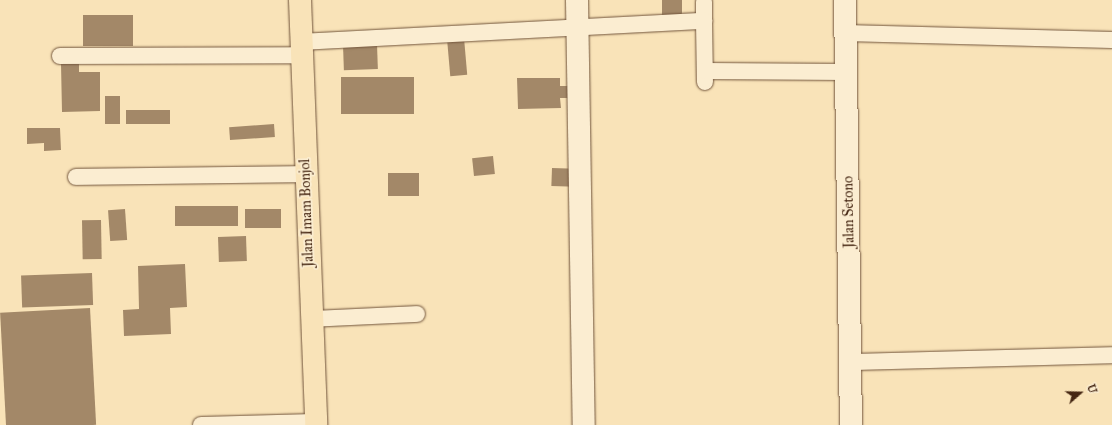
<!DOCTYPE html>
<style>
body{margin:0}
#map{position:relative;width:1112px;height:425px;overflow:hidden;background:#f9e3b8;font-family:"IM FELL Great Primer",serif}
div>[style]{position:absolute}
[style*='--x']{left:calc(var(--x)*1px);top:calc(var(--y)*1px);width:calc(var(--w)*1px);rotate:calc(var(--a)*1deg)}
.building>*{inset:0;background:#a38868;transform-origin:0 0}
.roads{filter:drop-shadow(0 0 1px #72553c) drop-shadow(0 0 1px #72553c)}
.street>*{height:16px;margin:-8px;padding:0 8px;transform-origin:8px;border-radius:8px;background:#fbedd1}
.secondary>*{height:22px;margin:-11px;padding:0 11px;transform-origin:11px;border-radius:11px;background:#fbedd1}
.primary>*{height:22px;margin:-11px;padding:0 11px;transform-origin:11px;border-radius:11px;background:#f9e3b8}
span{translate:-50% -50%;white-space:nowrap;text-align:center;line-height:1.15;-webkit-text-stroke:3.5px #fbedd1;paint-order:stroke}
.street-label{font-size:14px;color:#452612}
.north{position:absolute;left:1060px;top:373px;width:40px;height:40px;-webkit-text-stroke:3px #fbedd1;paint-order:stroke;rotate:70deg;font-size:11px;font-weight:700;line-height:16px;text-align:center;color:#452612}
.north::after{content:'';display:block;margin:auto;width:14px;height:18px;background:#452612;clip-path:polygon(50% 0,100% 100%,50% 72%,0 100%)}
</style>
<div id="map">
<div class="building">
<div style="left:662px;top:0;width:20px;height:16px"></div>
<div style="left:83px;top:15px;width:50px;height:31px"></div>
<div style="left:464px;top:38px;width:37px;height:17px;rotate:85deg"></div>
<div style="left:377px;top:44px;width:25px;height:34px;rotate:88deg"></div>
<div style="clip-path:polygon(61px 64px,79px 64px,79px 72px,100px 72px,100px 111px,62px 112px)"></div>
<div style="left:341px;top:77px;width:73px;height:37px"></div>
<div style="clip-path:polygon(517px 78px,560px 78px,560px 86px,569px 86px,569px 98px,560px 98px,561px 108px,518px 109px)"></div>
<div style="left:105px;top:96px;width:15px;height:28px"></div>
<div style="left:170px;top:110px;width:14px;height:44px;rotate:90deg"></div>
<div style="left:274px;top:124px;width:13px;height:45px;rotate:86deg"></div>
<div style="clip-path:polygon(27px 128px,60px 128px,61px 150px,44px 151px,44px 143px,27px 144px)"></div>
<div style="left:493px;top:156px;width:18px;height:21px;rotate:84deg"></div>
<div style="left:552px;top:168px;width:24px;height:18px;rotate:2deg"></div>
<div style="left:388px;top:173px;width:31px;height:23px"></div>
<div style="left:238px;top:206px;width:20px;height:63px;rotate:90deg"></div>
<div style="left:125px;top:209px;width:31px;height:17px;rotate:86deg"></div>
<div style="left:281px;top:209px;width:19px;height:36px;rotate:90deg"></div>
<div style="left:101px;top:220px;width:39px;height:19px;rotate:89deg"></div>
<div style="left:246px;top:236px;width:25px;height:28px;rotate:88deg"></div>
<div style="clip-path:polygon(185px 264px,187px 307px,170px 308px,171px 334px,124px 336px,123px 310px,139px 309px,138px 266px)"></div>
<div style="left:92px;top:273px;width:32px;height:71px;rotate:88deg"></div>
<div style="left:90px;top:308px;width:117px;height:90px;rotate:87deg"></div>
</div>
<div class="roads">
<div class="street">
<div style="--x:704;--y:2;--w:19;--a:90"></div>
<div style="--x:845;--y:33;--w:267;--a:1.5"></div>
<div style="--x:300;--y:42;--w:405;--a:-3"></div>
<div style="--x:704;--y:21;--w:61;--a:89.1"></div>
<div style="--x:60;--y:56;--w:241;--a:-0.2"></div>
<div style="--x:705;--y:71;--w:141;--a:0.4"></div>
<div style="--x:76;--y:177;--w:230;--a:-0.7"></div>
<div style="--x:311;--y:319;--w:106;--a:-2.7"></div>
<div style="--x:852;--y:362;--w:260;--a:-1.5"></div>
<div style="--x:201;--y:425;--w:115;--a:-1.5"></div>
</div>
<div class="secondary">
<div style="--x:577;--y:0;--w:425;--a:89.1"></div>
<div style="--x:845;--y:0;--w:425;--a:89.2"></div>
</div>
<div class="primary">
<div style="--x:300;--y:0;--w:425;--a:87.8"></div>
</div>
</div>
<div class="street-label">
<span style="left:849px;top:212px;rotate:-91deg">Jalan Setono</span>
<span style="left:307px;top:213px;rotate:-92deg">Jalan Imam Bonjol</span>
</div>
<div class="north">U</div>
</div>
